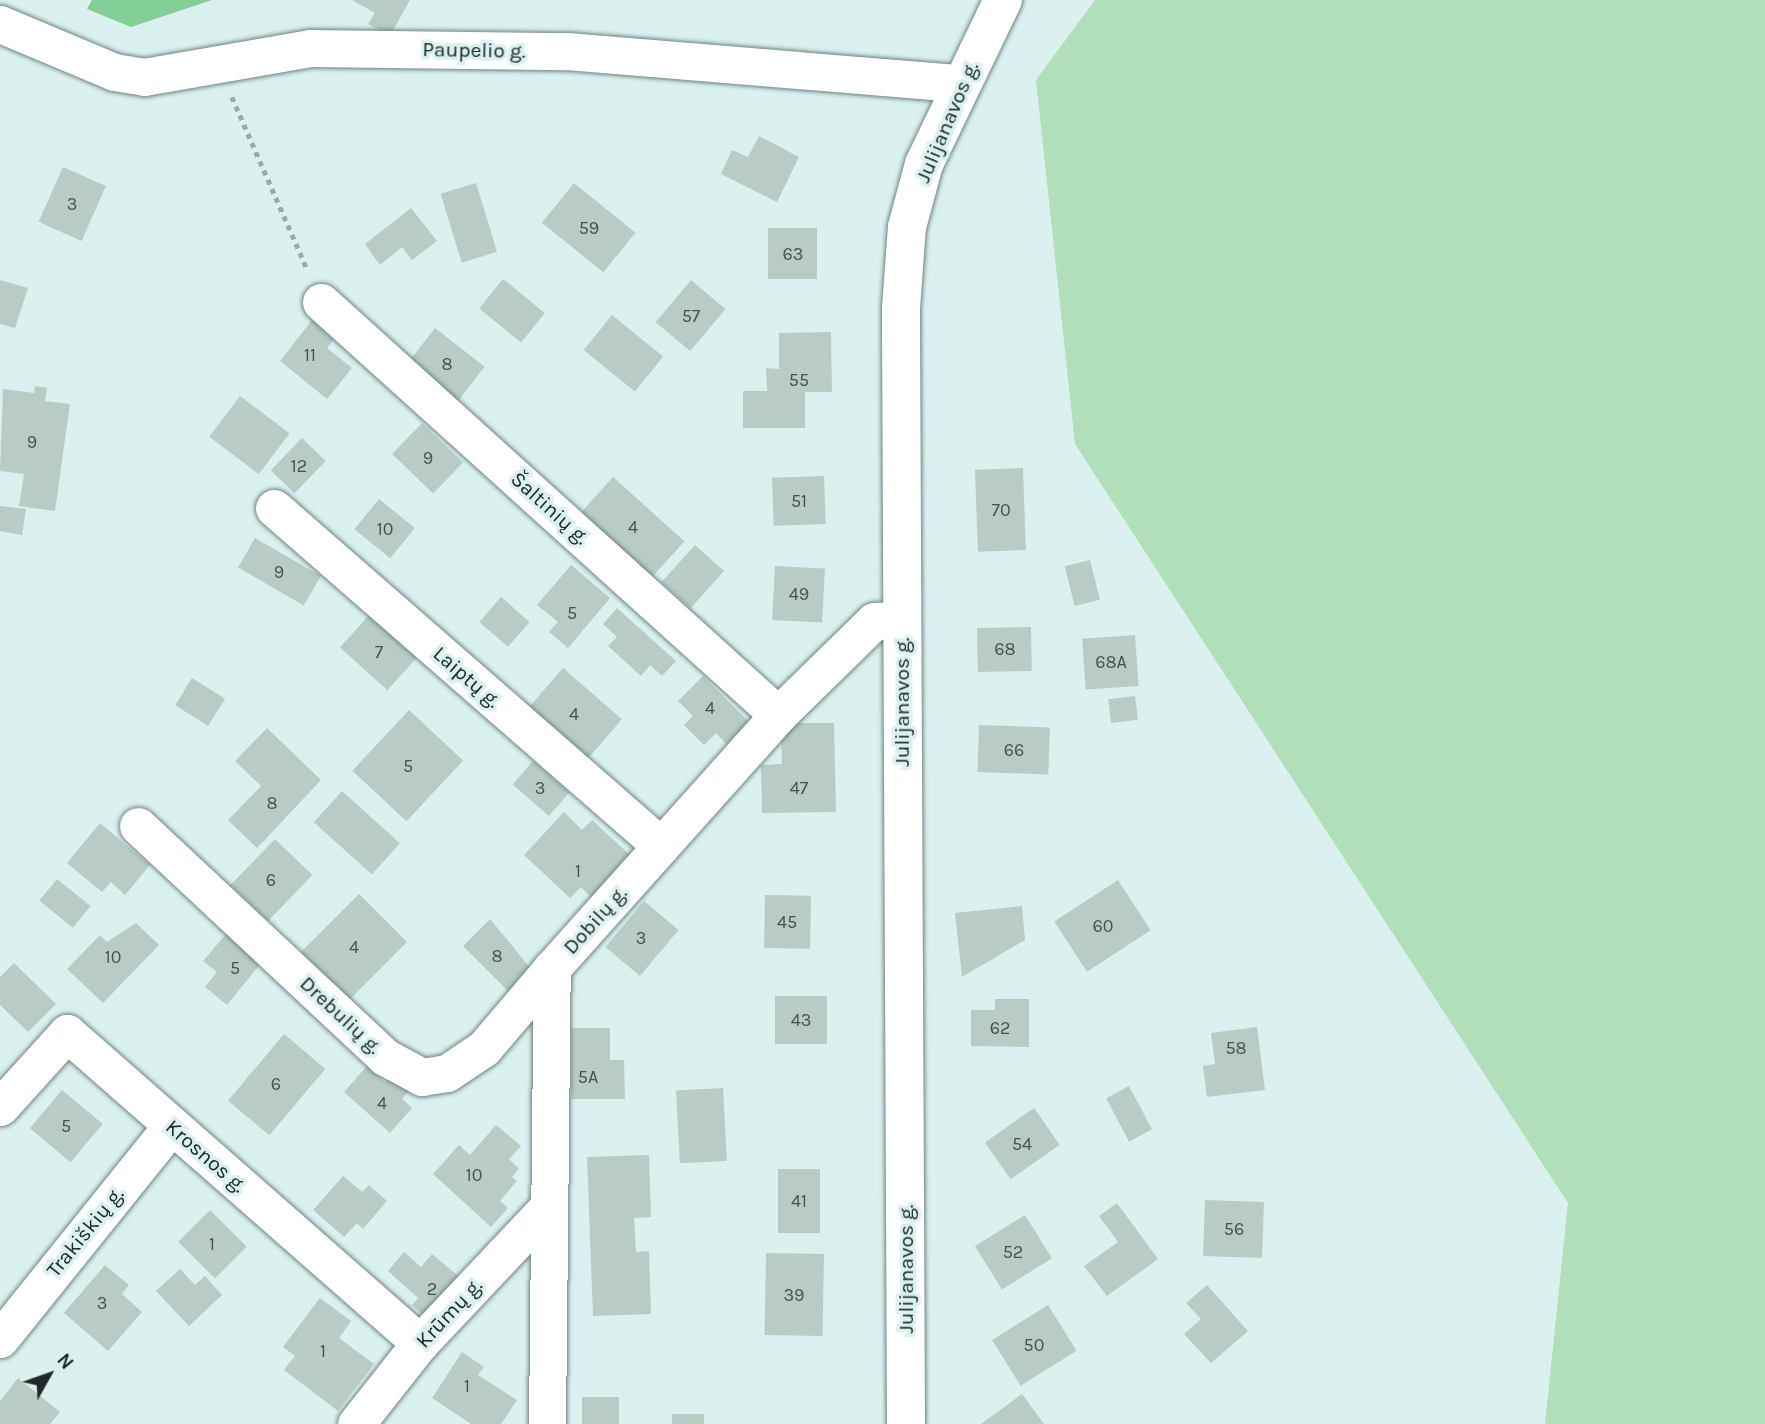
<!DOCTYPE html>
<meta charset="utf-8">
<style>
body{margin:0}
#map{position:relative;width:1765px;height:1424px;overflow:hidden;background:#daf1f0;font-family:Karla,sans-serif}
div>[style]{position:absolute}
[style*='--x']{left:calc(var(--x)*1px);top:calc(var(--y)*1px);width:calc(var(--w)*1px);rotate:calc(var(--a)*1deg)}
.green>*{inset:0;background:#b0dfba}
.forest>*{inset:0;background:#83ce96}
.building>*{inset:0;background:#b8ccc5;transform-origin:0 0}
.path>*{height:4.5px;margin-top:-2.25px;transform-origin:0;background:repeating-linear-gradient(90deg,#98aaa9 0 5px,transparent 0 10px)}
.roads{filter:drop-shadow(0 0 2px #6f8483) drop-shadow(0 0 2px #6f8483)}
.minor>*{height:37px;margin:-18.5px;padding:0 18.5px;transform-origin:18.5px;border-radius:18.5px;background:#fff}
.secondary>*{height:38px;margin:-19px;padding:0 19px;transform-origin:19px;border-radius:19px;background:#fff}
span{translate:-50% -50%;white-space:nowrap;text-align:center;line-height:1.15;-webkit-text-stroke:7px #daf1f0;paint-order:stroke}
.number-label{font-size:18px;color:#46514f}
.number-label span{-webkit-text-stroke-width:0}
.street-label{font-size:21px;color:#202828}
.north{position:absolute;left:14px;top:1340px;width:70px;height:70px;-webkit-text-stroke:5px #daf1f0;paint-order:stroke;rotate:50deg;font-size:19px;font-weight:700;line-height:28px;text-align:center;color:#202828}
.north::after{content:'';display:block;margin:auto;width:24px;height:32px;background:#202828;clip-path:polygon(50% 0,100% 100%,50% 72%,0 100%)}
</style>
<div id="map">
<div class="green">
<div style="clip-path:polygon(1095px 0,1765px 0,1765px 1424px,1545px 1424px,1568px 1203px,1075px 444px,1036px 80px)"></div>
</div>
<div class="forest">
<div style="clip-path:polygon(92px 0,212px 0,131px 27px,87px 9px)"></div>
</div>
<div class="building">
<div style="clip-path:polygon(352px 0,410px 0,390px 36px,368px 24px,375px 13px)"></div>
<div style="clip-path:polygon(759px 136px,799px 157px,777px 202px,721px 174px,732px 150px,748px 157px)"></div>
<div style="left:63px;top:167px;width:47px;height:60px;rotate:24deg"></div>
<div style="left:476px;top:183px;width:72px;height:37px;rotate:73deg"></div>
<div style="left:574px;top:183px;width:79px;height:51px;rotate:39deg"></div>
<div style="clip-path:polygon(411px 208px,437px 241px,412px 260px,402px 247px,380px 265px,365px 244px)"></div>
<div style="left:817px;top:228px;width:51px;height:49px;rotate:90deg"></div>
<div style="left:503px;top:279px;width:54px;height:38px;rotate:39deg"></div>
<div style="clip-path:polygon(0 280px,28px 288px,15px 328px,0 324px)"></div>
<div style="left:691px;top:280px;width:45px;height:55px;rotate:40deg"></div>
<div style="left:612px;top:315px;width:66px;height:45px;rotate:39deg"></div>
<div style="clip-path:polygon(312px 320px,335px 338px,327px 348px,352px 368px,327px 399px,280px 361px)"></div>
<div style="left:435px;top:328px;width:63px;height:43px;rotate:38deg"></div>
<div style="clip-path:polygon(831px 332px,832px 392px,805px 392px,805px 428px,743px 428px,743px 391px,767px 391px,766px 368px,779px 369px,779px 333px)"></div>
<div style="clip-path:polygon(35px 386px,47px 388px,45px 401px,70px 404px,55px 511px,19px 506px,24px 474px,0 471px,3px 389px,34px 393px)"></div>
<div style="left:240px;top:396px;width:62px;height:51px;rotate:37deg"></div>
<div style="left:422px;top:423px;width:57px;height:43px;rotate:44deg"></div>
<div style="left:302px;top:438px;width:33px;height:45px;rotate:44deg"></div>
<div style="left:1023px;top:468px;width:82px;height:48px;rotate:88deg"></div>
<div style="left:824px;top:476px;width:48px;height:52px;rotate:88deg"></div>
<div style="left:613px;top:477px;width:96px;height:49px;rotate:42deg"></div>
<div style="left:379px;top:499px;width:46px;height:39px;rotate:39deg"></div>
<div style="clip-path:polygon(0 506px,26px 509px,22px 535px,0 531px)"></div>
<div style="left:255px;top:538px;width:76px;height:34px;rotate:30deg"></div>
<div style="left:695px;top:545px;width:39px;height:50px;rotate:42deg"></div>
<div style="left:1090px;top:560px;width:41px;height:26px;rotate:76deg"></div>
<div style="clip-path:polygon(571px 565px,610px 598px,568px 648px,549px 632px,558px 622px,537px 605px)"></div>
<div style="left:775px;top:566px;width:50px;height:54px;rotate:3deg"></div>
<div style="left:501px;top:597px;width:38px;height:33px;rotate:41deg"></div>
<div style="clip-path:polygon(617px 608px,676px 661px,662px 676px,650px 665px,641px 676px,608px 646px,617px 637px,603px 624px)"></div>
<div style="left:370px;top:614px;width:64px;height:45px;rotate:42deg"></div>
<div style="left:1031px;top:627px;width:44px;height:54px;rotate:89deg"></div>
<div style="left:1135px;top:635px;width:51px;height:53px;rotate:86deg"></div>
<div style="left:563px;top:668px;width:78px;height:55px;rotate:41deg"></div>
<div style="clip-path:polygon(703px 676px,749px 722px,726px 744px,716px 733px,704px 745px,684px 725px,693px 716px,678px 701px)"></div>
<div style="left:192px;top:678px;width:39px;height:32px;rotate:32deg"></div>
<div style="left:1135px;top:696px;width:24px;height:27px;rotate:83deg"></div>
<div style="left:409px;top:710px;width:74px;height:83px;rotate:43deg"></div>
<div style="clip-path:polygon(795px 723px,834px 723px,836px 812px,762px 813px,761px 765px,782px 764px,781px 738px)"></div>
<div style="left:979px;top:725px;width:71px;height:47px;rotate:2deg"></div>
<div style="clip-path:polygon(267px 728px,321px 780px,257px 848px,228px 820px,261px 786px,235px 761px)"></div>
<div style="left:533px;top:761px;width:48px;height:31px;rotate:41deg"></div>
<div style="left:342px;top:791px;width:78px;height:42px;rotate:42deg"></div>
<div style="clip-path:polygon(564px 812px,582px 830px,592px 820px,630px 855px,591px 897px,581px 887px,570px 898px,524px 855px)"></div>
<div style="clip-path:polygon(100px 823px,150px 865px,125px 895px,111px 882px,102px 892px,67px 863px)"></div>
<div style="left:275px;top:839px;width:52px;height:64px;rotate:44deg"></div>
<div style="left:57px;top:879px;width:43px;height:28px;rotate:39deg"></div>
<div style="left:1118px;top:880px;width:60px;height:76px;rotate:57deg"></div>
<div style="left:359px;top:894px;width:68px;height:83px;rotate:45deg"></div>
<div style="left:765px;top:895px;width:46px;height:53px;rotate:1deg"></div>
<div style="left:644px;top:901px;width:45px;height:60px;rotate:40deg"></div>
<div style="clip-path:polygon(1022px 906px,1025px 940px,962px 977px,955px 913px)"></div>
<div style="clip-path:polygon(490px 919px,532px 970px,510px 993px,463px 946px)"></div>
<div style="clip-path:polygon(136px 923px,159px 945px,103px 1003px,67px 969px,100px 935px,107px 942px)"></div>
<div style="clip-path:polygon(226px 934px,261px 963px,227px 1005px,205px 987px,217px 972px,203px 961px)"></div>
<div style="clip-path:polygon(14px 963px,56px 1004px,28px 1032px,0 1005px,0 977px)"></div>
<div style="left:775px;top:996px;width:52px;height:48px"></div>
<div style="clip-path:polygon(995px 999px,1029px 999px,1029px 1047px,971px 1046px,971px 1010px,995px 1010px)"></div>
<div style="clip-path:polygon(1257px 1027px,1265px 1090px,1207px 1097px,1203px 1066px,1215px 1064px,1211px 1033px)"></div>
<div style="clip-path:polygon(571px 1028px,610px 1028px,610px 1060px,624px 1060px,625px 1099px,571px 1099px)"></div>
<div style="left:284px;top:1034px;width:54px;height:87px;rotate:40deg"></div>
<div style="clip-path:polygon(367px 1066px,385px 1082px,391px 1075px,409px 1091px,402px 1099px,412px 1108px,390px 1133px,344px 1092px)"></div>
<div style="left:1129px;top:1086px;width:49px;height:26px;rotate:62deg"></div>
<div style="left:723px;top:1088px;width:73px;height:47px;rotate:87deg"></div>
<div style="left:62px;top:1090px;width:53px;height:50px;rotate:40deg"></div>
<div style="left:1034px;top:1108px;width:45px;height:60px;rotate:55deg"></div>
<div style="clip-path:polygon(496px 1125px,521px 1146px,509px 1159px,519px 1169px,512px 1177px,517px 1181px,500px 1201px,508px 1208px,491px 1227px,433px 1174px,459px 1145px,470px 1155px)"></div>
<div style="clip-path:polygon(649px 1155px,651px 1217px,634px 1218px,636px 1252px,649px 1251px,651px 1314px,593px 1316px,587px 1157px)"></div>
<div style="left:778px;top:1169px;width:42px;height:64px"></div>
<div style="clip-path:polygon(343px 1176px,362px 1192px,369px 1185px,387px 1201px,363px 1229px,357px 1223px,344px 1237px,313px 1210px)"></div>
<div style="left:1205px;top:1200px;width:59px;height:56px;rotate:2deg"></div>
<div style="clip-path:polygon(1117px 1203px,1158px 1259px,1107px 1296px,1084px 1266px,1118px 1242px,1099px 1216px)"></div>
<div style="left:210px;top:1210px;width:52px;height:45px;rotate:45deg"></div>
<div style="left:1025px;top:1215px;width:51px;height:59px;rotate:58deg"></div>
<div style="clip-path:polygon(404px 1252px,421px 1267px,432px 1254px,463px 1280px,429px 1320px,412px 1305px,418px 1298px,388px 1271px)"></div>
<div style="left:766px;top:1253px;width:58px;height:82px;rotate:1deg"></div>
<div style="clip-path:polygon(105px 1265px,129px 1285px,122px 1294px,142px 1312px,108px 1351px,64px 1313px)"></div>
<div style="clip-path:polygon(180px 1269px,195px 1285px,205px 1276px,222px 1295px,189px 1326px,156px 1291px)"></div>
<div style="clip-path:polygon(1207px 1285px,1248px 1331px,1211px 1363px,1184px 1334px,1201px 1319px,1186px 1303px)"></div>
<div style="clip-path:polygon(320px 1298px,351px 1321px,339px 1338px,374px 1364px,338px 1411px,284px 1370px,295px 1356px,283px 1347px)"></div>
<div style="left:1048px;top:1305px;width:54px;height:66px;rotate:58deg"></div>
<div style="clip-path:polygon(462px 1352px,484px 1367px,478px 1375px,517px 1400px,501px 1424px,471px 1424px,432px 1398px)"></div>
<div style="clip-path:polygon(18px 1378px,60px 1412px,50px 1424px,0 1424px,0 1401px)"></div>
<div style="clip-path:polygon(1022px 1394px,1044px 1424px,981px 1424px)"></div>
<div style="left:582px;top:1397px;width:37px;height:27px"></div>
<div style="left:672px;top:1414px;width:32px;height:10px"></div>
</div>
<div class="path">
<div style="--x:232;--y:97;--w:188;--a:66.4"></div>
</div>
<div class="roads">
<div class="minor">
<div style="--x:0;--y:24;--w:124;--a:22.8"></div>
<div style="--x:114;--y:72;--w:30;--a:9"></div>
<div style="--x:144;--y:77;--w:169;--a:-9.9"></div>
<div style="--x:310;--y:48;--w:257;--a:0.7"></div>
<div style="--x:567;--y:51;--w:394;--a:4.7"></div>
<div style="--x:321;--y:302;--w:616;--a:42.1"></div>
<div style="--x:274;--y:508;--w:514;--a:41.13"></div>
<div style="--x:138;--y:826;--w:338;--a:43.1"></div>
<div style="--x:385;--y:1057;--w:42;--a:28.4"></div>
<div style="--x:422;--y:1077;--w:25;--a:-9"></div>
<div style="--x:447;--y:1073;--w:45;--a:-34"></div>
<div style="--x:484;--y:1048;--w:105;--a:-49.6"></div>
<div style="--x:0;--y:1107;--w:100;--a:-47.8"></div>
<div style="--x:67;--y:1033;--w:470;--a:41.3"></div>
<div style="--x:0;--y:1339;--w:273;--a:-51.2"></div>
<div style="--x:356;--y:1424;--w:103;--a:-51.7"></div>
<div style="--x:420;--y:1343;--w:187;--a:-46.7"></div>
<div style="--x:547;--y:1424;--w:456;--a:-89.4"></div>
<div style="--x:552;--y:968;--w:339;--a:-48.2"></div>
<div style="--x:778;--y:715;--w:134;--a:-44.4"></div>
<div style="--x:874;--y:621;--w:28;--a:-2"></div>
</div>
<div class="secondary">
<div style="--x:906;--y:1424;--w:1116;--a:-90.26"></div>
<div style="--x:901;--y:308;--w:81;--a:-85.8"></div>
<div style="--x:907;--y:227;--w:65;--a:-74.9"></div>
<div style="--x:924;--y:164;--w:182;--a:-64.3"></div>
</div>
</div>
<div class="number-label">
<span style="left:72px;top:204px">3</span>
<span style="left:589px;top:228px">59</span>
<span style="left:793px;top:254px">63</span>
<span style="left:691px;top:316px">57</span>
<span style="left:310px;top:355px">11</span>
<span style="left:447px;top:364px">8</span>
<span style="left:799px;top:380px">55</span>
<span style="left:32px;top:442px">9</span>
<span style="left:428px;top:458px">9</span>
<span style="left:299px;top:466px">12</span>
<span style="left:799px;top:501px">51</span>
<span style="left:1001px;top:510px">70</span>
<span style="left:633px;top:527px">4</span>
<span style="left:385px;top:529px">10</span>
<span style="left:279px;top:572px">9</span>
<span style="left:799px;top:594px">49</span>
<span style="left:572px;top:613px">5</span>
<span style="left:1005px;top:649px">68</span>
<span style="left:379px;top:652px">7</span>
<span style="left:1111px;top:662px">68A</span>
<span style="left:710px;top:708px">4</span>
<span style="left:574px;top:714px">4</span>
<span style="left:1014px;top:750px">66</span>
<span style="left:408px;top:766px">5</span>
<span style="left:540px;top:788px">3</span>
<span style="left:799px;top:788px">47</span>
<span style="left:272px;top:803px">8</span>
<span style="left:578px;top:871px">1</span>
<span style="left:271px;top:880px">6</span>
<span style="left:787px;top:922px">45</span>
<span style="left:1103px;top:926px">60</span>
<span style="left:641px;top:938px">3</span>
<span style="left:354px;top:947px">4</span>
<span style="left:497px;top:956px">8</span>
<span style="left:113px;top:957px">10</span>
<span style="left:235px;top:968px">5</span>
<span style="left:801px;top:1020px">43</span>
<span style="left:1000px;top:1028px">62</span>
<span style="left:1236px;top:1048px">58</span>
<span style="left:588px;top:1077px">5A</span>
<span style="left:276px;top:1084px">6</span>
<span style="left:382px;top:1103px">4</span>
<span style="left:66px;top:1126px">5</span>
<span style="left:1022px;top:1144px">54</span>
<span style="left:474px;top:1175px">10</span>
<span style="left:799px;top:1201px">41</span>
<span style="left:1234px;top:1229px">56</span>
<span style="left:212px;top:1244px">1</span>
<span style="left:1013px;top:1252px">52</span>
<span style="left:432px;top:1289px">2</span>
<span style="left:794px;top:1295px">39</span>
<span style="left:102px;top:1303px">3</span>
<span style="left:1034px;top:1345px">50</span>
<span style="left:323px;top:1351px">1</span>
<span style="left:467px;top:1386px">1</span>
</div>
<div class="street-label">
<span style="left:474px;top:50px;rotate:1deg">Paupelio g.</span>
<span style="left:947px;top:122px;rotate:-67deg">Julijanavos g.</span>
<span style="left:550px;top:508px;rotate:42deg">Šaltinių g.</span>
<span style="left:467px;top:677px;rotate:41deg">Laiptų g.</span>
<span style="left:902px;top:702px;rotate:-90deg">Julijanavos g.</span>
<span style="left:595px;top:920px;rotate:-48deg">Dobilų g.</span>
<span style="left:341px;top:1015px;rotate:43deg">Drebulių g.</span>
<span style="left:206px;top:1156px;rotate:41deg">Krosnos g.</span>
<span style="left:85px;top:1232px;rotate:-51deg">Trakiškių g.</span>
<span style="left:906px;top:1269px;rotate:-90deg">Julijanavos g.</span>
<span style="left:449px;top:1313px;rotate:-47deg">Krūmų g.</span>
</div>
<div class="north">N</div>
</div>
